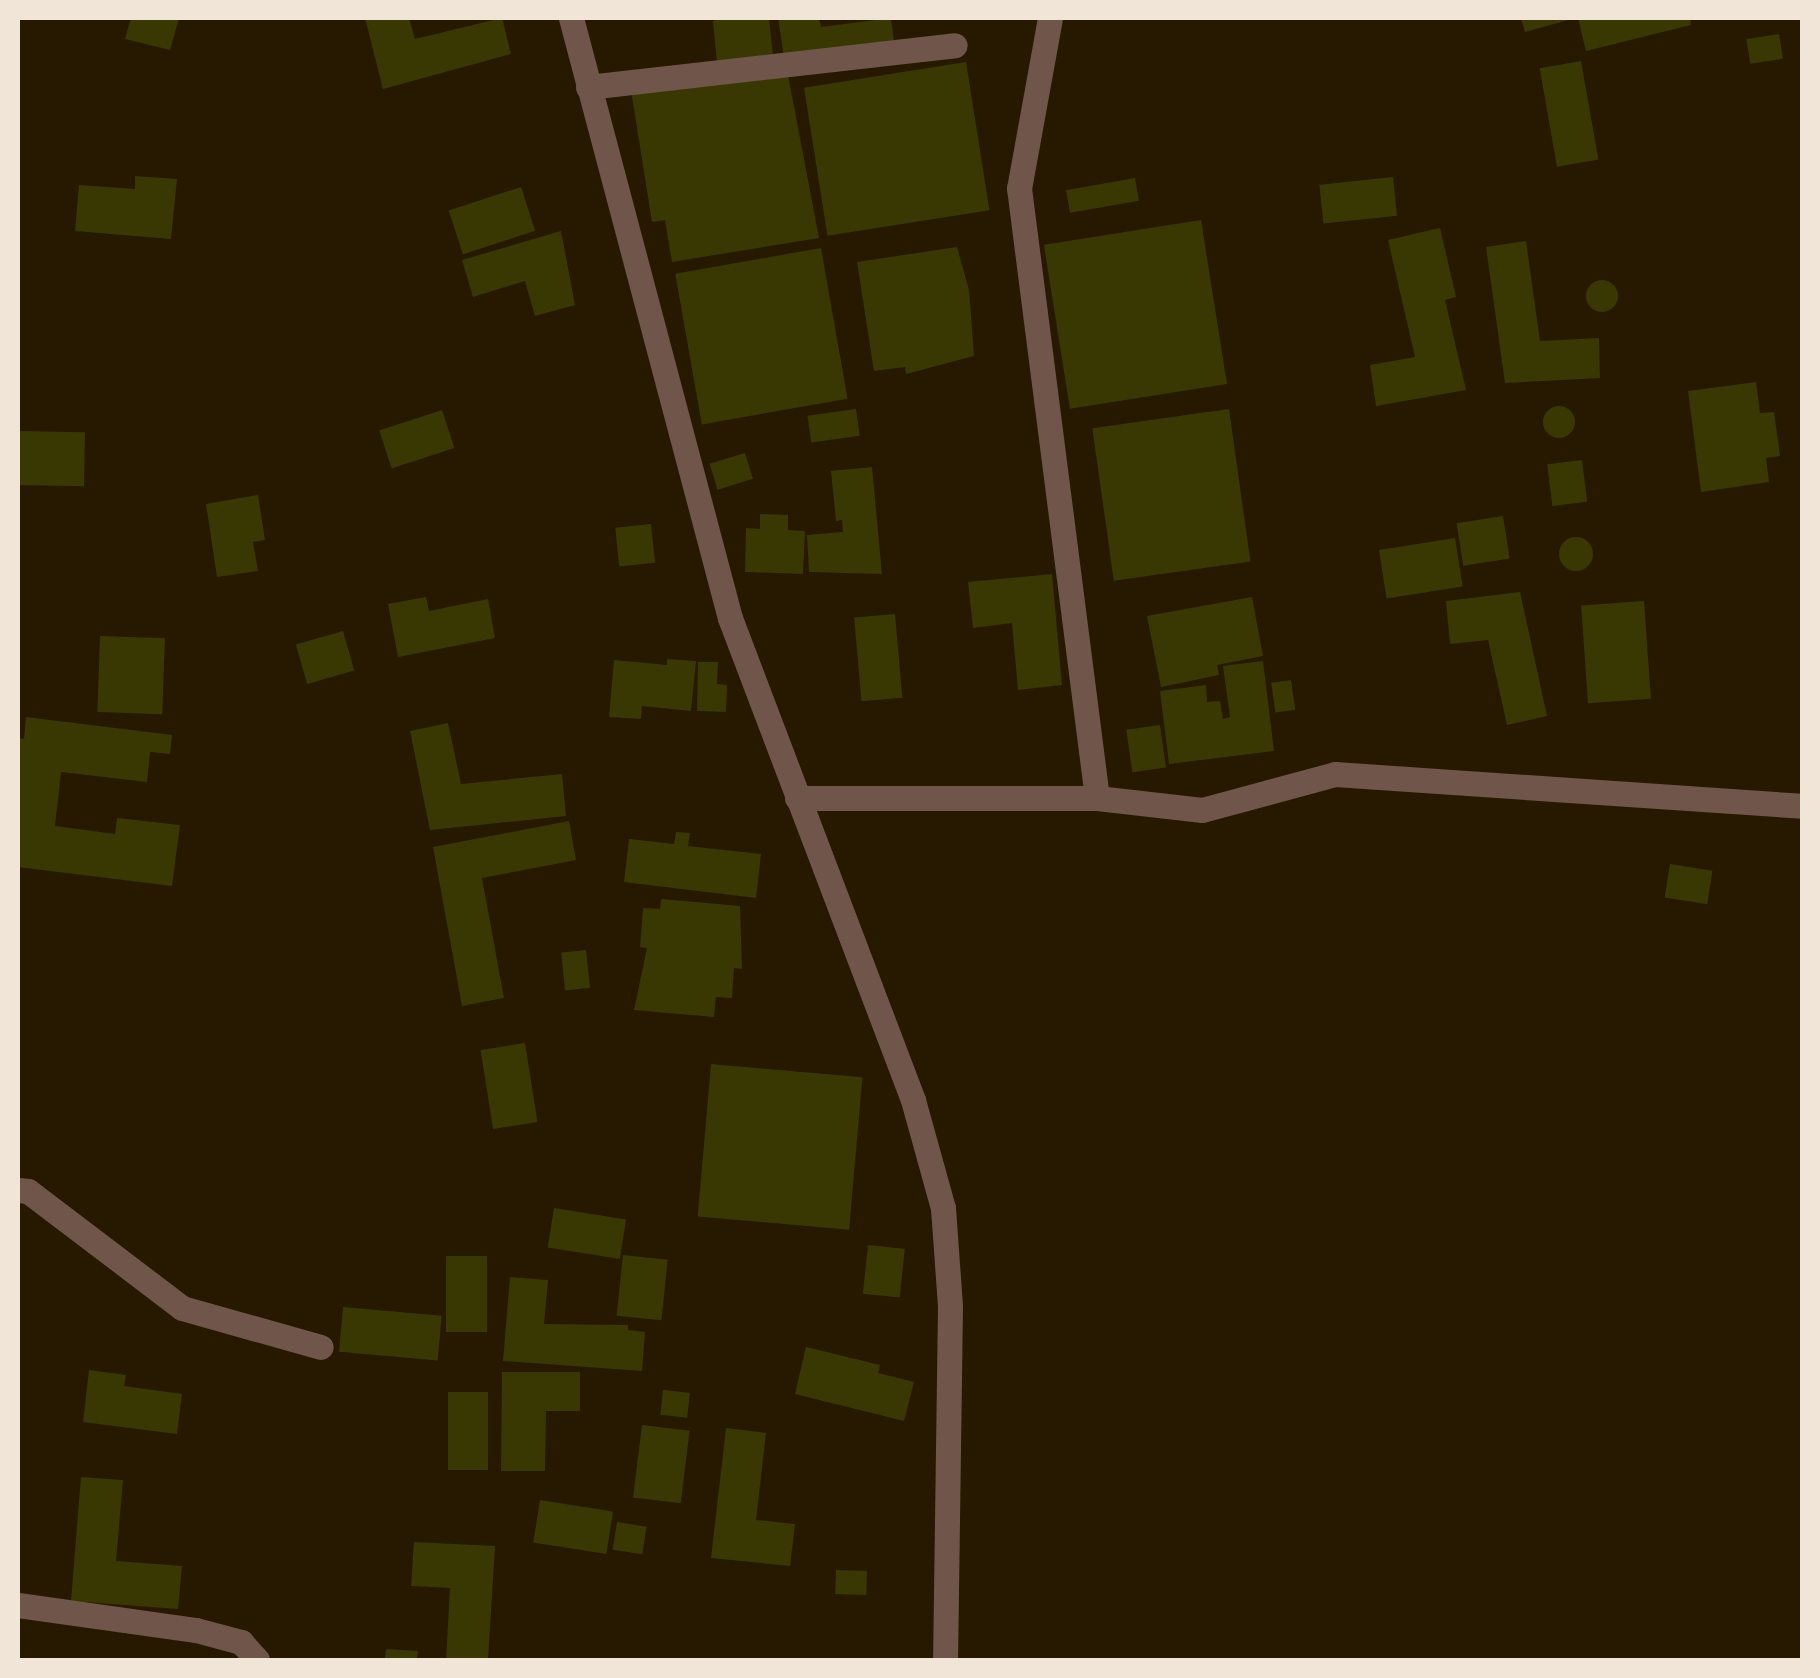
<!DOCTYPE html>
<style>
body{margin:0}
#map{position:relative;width:1820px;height:1678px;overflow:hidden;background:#271800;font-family:"Open Sans",sans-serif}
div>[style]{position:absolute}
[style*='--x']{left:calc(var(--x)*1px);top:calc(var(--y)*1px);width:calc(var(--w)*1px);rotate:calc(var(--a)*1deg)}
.building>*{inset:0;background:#393803;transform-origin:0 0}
.round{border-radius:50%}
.minor>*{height:25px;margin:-12.5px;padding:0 12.5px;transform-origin:12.5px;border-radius:12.5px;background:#6f554a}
span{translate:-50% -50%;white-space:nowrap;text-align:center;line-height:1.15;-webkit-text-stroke:9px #1d0e00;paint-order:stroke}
.frame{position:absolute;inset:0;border:20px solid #f0e5d7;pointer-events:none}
</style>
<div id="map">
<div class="building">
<div style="clip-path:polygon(131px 18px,179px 18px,170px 50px,125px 39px)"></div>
<div style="clip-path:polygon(365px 18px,409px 18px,415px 39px,502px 18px,511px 54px,383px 89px)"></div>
<div style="clip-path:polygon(719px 18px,769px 18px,773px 56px,717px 63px,713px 21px)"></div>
<div style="clip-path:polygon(778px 18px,819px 18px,821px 27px,891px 18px,894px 42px,784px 57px)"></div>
<div style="clip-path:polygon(1521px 18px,1572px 18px,1572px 19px,1525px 32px)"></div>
<div style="clip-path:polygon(1578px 18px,1690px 18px,1691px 25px,1586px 51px)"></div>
<div style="left:1779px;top:34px;width:25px;height:33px;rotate:81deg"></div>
<div style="left:1581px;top:61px;width:100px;height:42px;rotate:80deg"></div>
<div style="left:966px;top:62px;width:150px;height:164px;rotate:81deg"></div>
<div style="clip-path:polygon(788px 75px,819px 238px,672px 262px,665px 220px,652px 222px,631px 90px)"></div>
<div style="clip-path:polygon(135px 176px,177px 179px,171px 239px,75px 231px,79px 185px,135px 189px)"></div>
<div style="left:1393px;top:177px;width:39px;height:74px;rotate:84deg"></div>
<div style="left:1135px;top:178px;width:23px;height:70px;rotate:80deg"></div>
<div style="left:521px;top:187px;width:46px;height:76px;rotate:72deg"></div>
<div style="left:1201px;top:220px;width:166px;height:159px;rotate:81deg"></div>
<div style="clip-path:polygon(1440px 228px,1456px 297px,1445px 300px,1466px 390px,1376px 406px,1370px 365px,1415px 357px,1388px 240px)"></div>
<div style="clip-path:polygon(561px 231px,575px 305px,535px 316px,525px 281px,473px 297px,462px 260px)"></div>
<div style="clip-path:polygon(1526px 241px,1540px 341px,1599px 338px,1600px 378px,1505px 383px,1486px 247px)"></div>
<div style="clip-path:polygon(957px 247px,969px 290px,974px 356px,906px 374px,905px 367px,874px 371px,857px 262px)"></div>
<div style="left:821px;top:248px;width:153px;height:148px;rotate:80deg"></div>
<div class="round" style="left:1586px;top:280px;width:32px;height:32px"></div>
<div style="clip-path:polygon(1756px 382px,1760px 413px,1774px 412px,1780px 456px,1766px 458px,1769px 482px,1701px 492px,1688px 391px)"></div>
<div class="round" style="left:1543px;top:406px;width:32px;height:32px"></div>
<div style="left:856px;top:409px;width:27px;height:49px;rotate:82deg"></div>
<div style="left:1229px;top:409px;width:154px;height:138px;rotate:82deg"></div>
<div style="left:442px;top:410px;width:40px;height:66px;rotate:72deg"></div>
<div style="left:18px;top:431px;width:67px;height:54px;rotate:1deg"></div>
<div style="left:745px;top:453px;width:27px;height:37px;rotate:73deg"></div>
<div style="left:1582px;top:460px;width:42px;height:35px;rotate:83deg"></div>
<div style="clip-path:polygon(872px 467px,882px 574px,809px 572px,807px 535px,843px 532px,842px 520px,836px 521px,831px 471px)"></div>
<div style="clip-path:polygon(258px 495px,265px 540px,253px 542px,258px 571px,217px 577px,206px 504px)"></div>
<div style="clip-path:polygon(760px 514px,788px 515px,788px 530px,805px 531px,803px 574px,745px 572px,746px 528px,760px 529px)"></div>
<div style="left:1503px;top:516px;width:43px;height:47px;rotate:81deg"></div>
<div style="left:651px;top:524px;width:39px;height:36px;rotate:84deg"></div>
<div class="round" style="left:1559px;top:537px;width:34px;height:34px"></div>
<div style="left:1455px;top:538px;width:49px;height:77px;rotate:81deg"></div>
<div style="clip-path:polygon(1052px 574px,1062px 685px,1018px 690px,1012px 623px,973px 628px,968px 582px)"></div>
<div style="clip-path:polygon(1520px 592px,1547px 716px,1507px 725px,1488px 640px,1450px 644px,1446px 601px)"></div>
<div style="clip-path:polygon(426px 597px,429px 611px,488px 599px,495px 638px,398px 657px,388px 604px)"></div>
<div style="clip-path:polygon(1252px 597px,1263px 656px,1217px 665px,1219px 675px,1161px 687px,1147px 616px)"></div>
<div style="left:1644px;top:601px;width:98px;height:63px;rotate:86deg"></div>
<div style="left:895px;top:614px;width:84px;height:41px;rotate:85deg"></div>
<div style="left:343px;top:631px;width:41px;height:49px;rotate:74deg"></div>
<div style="left:100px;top:636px;width:65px;height:76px;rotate:2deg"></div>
<div style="clip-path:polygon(667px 659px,696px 661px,691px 711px,642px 706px,641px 719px,609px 717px,614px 660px,667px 665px)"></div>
<div style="clip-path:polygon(1263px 661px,1274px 751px,1169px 764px,1160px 691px,1206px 685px,1207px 702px,1220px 701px,1223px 719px,1230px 717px,1223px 666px)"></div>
<div style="clip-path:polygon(698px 662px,718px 662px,717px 684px,727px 685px,726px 712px,697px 711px)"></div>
<div style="left:1291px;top:680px;width:30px;height:20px;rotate:82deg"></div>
<div style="clip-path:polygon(26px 717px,172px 735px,170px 754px,150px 752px,147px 782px,61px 772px,55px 826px,115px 834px,117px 818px,180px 825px,172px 886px,18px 867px,18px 738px,24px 739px)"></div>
<div style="clip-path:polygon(448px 723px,461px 784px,562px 774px,566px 816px,430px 830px,410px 731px)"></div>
<div style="left:1160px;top:725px;width:43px;height:34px;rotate:82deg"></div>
<div style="clip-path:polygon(569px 821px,576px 860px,482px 878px,504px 998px,462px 1006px,433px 847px)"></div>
<div style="clip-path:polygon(676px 832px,690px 833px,688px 846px,761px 854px,756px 898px,624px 882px,629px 839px,674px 844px)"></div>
<div style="left:1670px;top:864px;width:43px;height:34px;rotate:9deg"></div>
<div style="clip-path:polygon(661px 899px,740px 906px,742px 969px,734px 968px,732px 998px,716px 997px,714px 1017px,634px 1010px,647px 948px,640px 947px,643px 908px,660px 909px)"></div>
<div style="left:586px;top:950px;width:38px;height:25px;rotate:84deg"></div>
<div style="left:525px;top:1043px;width:80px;height:45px;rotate:81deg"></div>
<div style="left:711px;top:1064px;width:152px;height:153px;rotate:5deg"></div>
<div style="left:554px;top:1208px;width:73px;height:40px;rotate:9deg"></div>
<div style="left:868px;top:1245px;width:37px;height:49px;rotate:6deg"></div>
<div style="left:623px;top:1255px;width:45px;height:61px;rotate:6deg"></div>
<div style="left:487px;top:1256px;width:76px;height:41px;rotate:90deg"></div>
<div style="clip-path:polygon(510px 1277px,548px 1280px,544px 1324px,628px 1325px,628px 1330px,645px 1332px,642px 1371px,503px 1361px)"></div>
<div style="left:343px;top:1307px;width:99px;height:45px;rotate:5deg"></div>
<div style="clip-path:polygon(806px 1347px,880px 1365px,878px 1373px,914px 1382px,904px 1421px,795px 1394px)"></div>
<div style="clip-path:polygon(89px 1370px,126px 1375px,124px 1386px,182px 1394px,177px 1434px,83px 1422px)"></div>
<div style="clip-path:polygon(502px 1372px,580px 1372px,580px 1411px,546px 1411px,545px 1471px,501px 1471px)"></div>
<div style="left:663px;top:1390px;width:27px;height:25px;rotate:6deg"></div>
<div style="left:448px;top:1392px;width:40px;height:78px"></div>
<div style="left:642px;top:1425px;width:48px;height:73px;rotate:7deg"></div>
<div style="clip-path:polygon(726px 1428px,766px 1433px,756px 1520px,795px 1524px,790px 1566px,711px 1558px)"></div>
<div style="clip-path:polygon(81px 1477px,123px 1480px,116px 1561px,182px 1566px,178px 1609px,71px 1601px)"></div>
<div style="left:540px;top:1500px;width:74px;height:43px;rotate:9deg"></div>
<div style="left:617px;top:1522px;width:30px;height:28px;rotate:9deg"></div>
<div style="clip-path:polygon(414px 1542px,495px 1546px,488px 1660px,446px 1660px,450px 1588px,411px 1586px)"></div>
<div style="left:836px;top:1570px;width:31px;height:24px;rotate:2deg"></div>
<div style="clip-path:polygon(386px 1649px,418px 1651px,417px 1660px,385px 1660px)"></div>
</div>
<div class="minor">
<div style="--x:571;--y:18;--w:621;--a:75.16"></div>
<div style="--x:730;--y:618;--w:516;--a:69.21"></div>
<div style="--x:913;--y:1100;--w:112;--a:74.5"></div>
<div style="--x:943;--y:1208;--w:98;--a:85.9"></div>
<div style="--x:950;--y:1306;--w:354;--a:90.8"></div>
<div style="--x:1050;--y:18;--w:173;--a:100.3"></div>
<div style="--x:1019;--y:188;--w:615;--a:82.71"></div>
<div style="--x:588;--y:87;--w:369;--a:-6.5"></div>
<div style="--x:797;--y:798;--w:300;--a:0"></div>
<div style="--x:1097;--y:798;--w:106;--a:6.5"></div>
<div style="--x:1202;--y:810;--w:138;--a:-15.1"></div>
<div style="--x:1335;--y:774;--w:468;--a:3.9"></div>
<div style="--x:18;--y:1190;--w:10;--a:6"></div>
<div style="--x:28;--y:1191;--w:193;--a:37.2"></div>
<div style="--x:182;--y:1308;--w:144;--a:15.7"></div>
<div style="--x:18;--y:1605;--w:180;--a:8"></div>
<div style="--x:196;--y:1630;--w:47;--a:14.9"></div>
<div style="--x:241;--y:1642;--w:24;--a:48"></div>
</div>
<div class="frame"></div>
</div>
